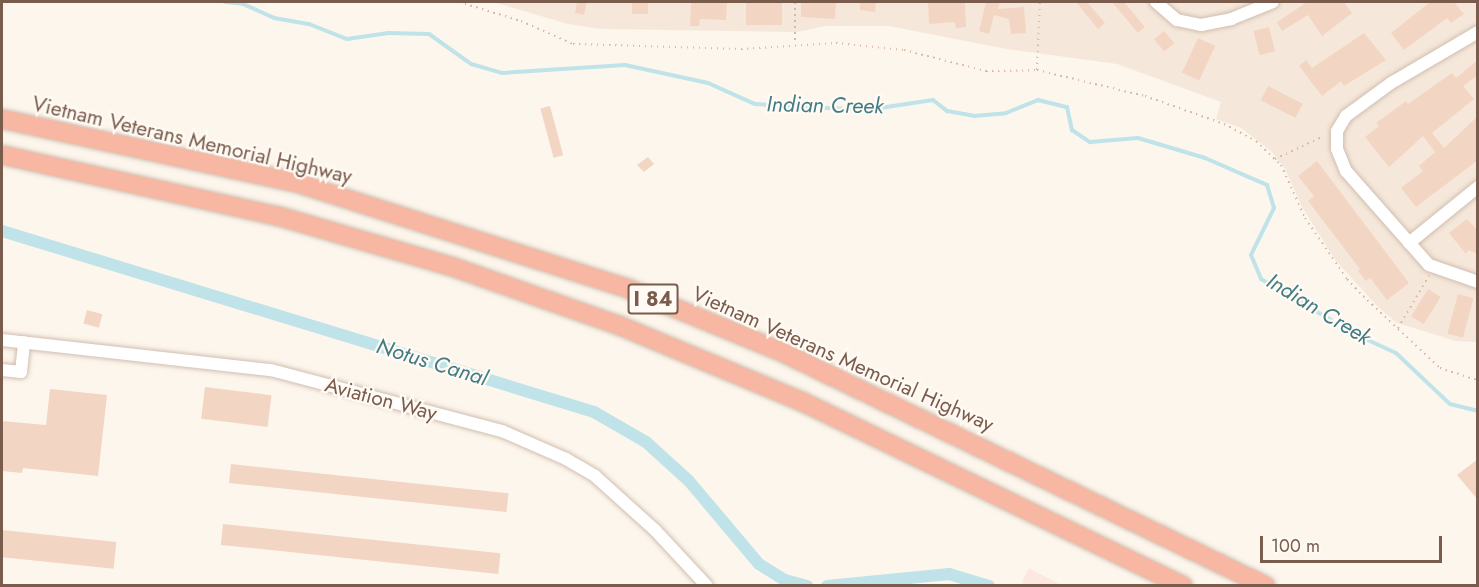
<!DOCTYPE html>
<style>
body{margin:0}
#map{position:relative;width:1479px;height:587px;overflow:hidden;background:#fdf6ec;font-family:Jost,sans-serif}
div>[style]{position:absolute}
[style*='--x']{left:calc(var(--x)*1px);top:calc(var(--y)*1px);width:calc(var(--w)*1px);rotate:calc(var(--a)*1deg)}
.residential>*{inset:0;background:#f5e8da}
.commercial>*{inset:0;background:#fde8e0}
.stream>*{height:4px;margin:-2px;padding:0 2px;transform-origin:2px;border-radius:2px;background:#bfe3e8}
.canal>*{height:12px;margin:-6px;padding:0 6px;transform-origin:6px;border-radius:6px;background:#bfe3e8}
.building>*{inset:0;background:#f3d5c3;transform-origin:0 0}
.path>*{height:2px;margin-top:-1px;transform-origin:0;background:repeating-linear-gradient(90deg,#d9b8a5 0 1.5px,transparent 0 6px)}
.roads{filter:drop-shadow(0 0 2px #d1beb0) drop-shadow(0 0 2px #d1beb0)}
.minor>*{height:12px;margin:-6px;padding:0 6px;transform-origin:6px;border-radius:6px;background:#fff}
.highway>*{height:18px;margin:-9px;padding:0 9px;transform-origin:9px;border-radius:9px;background:#f7b7a3}
span{translate:-50% -50%;white-space:nowrap;text-align:center;line-height:1.15;-webkit-text-stroke:4.5px #fffaf3;paint-order:stroke}
.shield-label span{padding:2px 4px;background:#fffaf3;border:2px solid;border-radius:4px;-webkit-text-stroke-width:0}
.shield-label{font-size:20px;color:#7a5c4d;font-weight:700}
.street-label{font-size:21px;color:#7a5c4d}
.water-label{font-size:22px;color:#437c86;font-style:italic}
.frame{position:absolute;inset:0;border:3px solid #7a5c4d;pointer-events:none}
.scale{position:absolute;left:1260px;top:536px;width:182px;height:27px;box-sizing:border-box;border:3px solid #7a5c4d;border-top:0;padding-left:8px;font-size:18px;line-height:21px;white-space:nowrap;color:#7a5c4d;-webkit-text-stroke:4px #fffaf3;paint-order:stroke}
</style>
<div id="map">
<div class="residential">
<div style="clip-path:polygon(493px 2px,1477px 2px,1477px 342px,1456px 341px,1397px 323px,1377px 306px,1336px 261px,1302px 207px,1285px 169px,1271px 151px,1241px 128px,1216px 119px,1221px 102px,1117px 64px,1006px 49px,889px 26px,826px 26px,797px 32px,601px 29px,568px 24px)"></div>
</div>
<div class="commercial">
<div style="clip-path:polygon(1029px 568px,1061px 585px,1025px 585px,1022px 582px)"></div>
</div>
<div class="stream">
<div style="--x:225;--y:2;--w:18;--a:6"></div>
<div style="--x:243;--y:4;--w:34;--a:24"></div>
<div style="--x:274;--y:18;--w:36;--a:10"></div>
<div style="--x:309;--y:24;--w:41;--a:21.5"></div>
<div style="--x:347;--y:39;--w:42;--a:-8.1"></div>
<div style="--x:389;--y:33;--w:40;--a:1.4"></div>
<div style="--x:429;--y:34;--w:52;--a:35.5"></div>
<div style="--x:471;--y:64;--w:32;--a:16"></div>
<div style="--x:502;--y:73;--w:123;--a:-3.7"></div>
<div style="--x:625;--y:65;--w:85;--a:12.2"></div>
<div style="--x:708;--y:83;--w:51;--a:24.1"></div>
<div style="--x:755;--y:104;--w:111;--a:3.1"></div>
<div style="--x:866;--y:110;--w:68;--a:-8.5"></div>
<div style="--x:933;--y:100;--w:18;--a:38"></div>
<div style="--x:947;--y:111;--w:27;--a:10"></div>
<div style="--x:974;--y:116;--w:32;--a:-5"></div>
<div style="--x:1006;--y:113;--w:35;--a:-22"></div>
<div style="--x:1038;--y:100;--w:30;--a:14"></div>
<div style="--x:1067;--y:107;--w:24;--a:78"></div>
<div style="--x:1072;--y:130;--w:22;--a:34"></div>
<div style="--x:1090;--y:142;--w:48;--a:-4.8"></div>
<div style="--x:1138;--y:138;--w:70;--a:16.6"></div>
<div style="--x:1205;--y:158;--w:68;--a:23.5"></div>
<div style="--x:1267;--y:185;--w:24;--a:73"></div>
<div style="--x:1274;--y:208;--w:52;--a:116.1"></div>
<div style="--x:1251;--y:255;--w:26;--a:67"></div>
<div style="--x:1261;--y:279;--w:109;--a:30.3"></div>
<div style="--x:1355;--y:334;--w:45;--a:24.9"></div>
<div style="--x:1396;--y:353;--w:74;--a:43.4"></div>
<div style="--x:1450;--y:404;--w:29;--a:14"></div>
</div>
<div class="canal">
<div style="--x:2;--y:231;--w:619;--a:17"></div>
<div style="--x:594;--y:412;--w:60;--a:30"></div>
<div style="--x:646;--y:442;--w:58;--a:42.2"></div>
<div style="--x:689;--y:481;--w:109;--a:49.9"></div>
<div style="--x:759;--y:564;--w:31;--a:32"></div>
<div style="--x:785;--y:580;--w:23;--a:15"></div>
<div style="--x:827;--y:586;--w:123;--a:-5.6"></div>
<div style="--x:949;--y:574;--w:42;--a:16.7"></div>
</div>
<div class="building">
<div style="clip-path:polygon(577px 2px,587px 2px,584px 15px,575px 13px)"></div>
<div style="left:632px;top:2px;width:16px;height:12px"></div>
<div style="clip-path:polygon(691px 2px,727px 2px,726px 20px,700px 19px,699px 26px,690px 26px)"></div>
<div style="left:746px;top:2px;width:36px;height:23px"></div>
<div style="clip-path:polygon(801px 2px,836px 2px,835px 19px,801px 17px)"></div>
<div style="clip-path:polygon(860px 2px,876px 2px,875px 12px,860px 10px)"></div>
<div style="clip-path:polygon(928px 2px,965px 2px,966px 27px,956px 28px,955px 22px,929px 24px)"></div>
<div style="clip-path:polygon(986px 2px,1000px 2px,998px 9px,1024px 7px,1026px 33px,1011px 34px,1009px 19px,994px 15px,989px 34px,979px 31px)"></div>
<div style="clip-path:polygon(1076px 2px,1087px 2px,1105px 23px,1098px 29px)"></div>
<div style="clip-path:polygon(1112px 2px,1124px 2px,1145px 27px,1138px 33px)"></div>
<div style="clip-path:polygon(1307px 2px,1344px 2px,1352px 13px,1322px 36px,1308px 15px,1282px 31px,1277px 22px)"></div>
<div style="clip-path:polygon(1430px 2px,1454px 2px,1464px 14px,1451px 23px,1447px 18px,1404px 50px,1391px 33px)"></div>
<div style="left:1269px;top:27px;width:25px;height:16px;rotate:76deg"></div>
<div style="left:1164px;top:31px;width:16px;height:13px;rotate:50deg"></div>
<div style="clip-path:polygon(1364px 33px,1386px 60px,1344px 86px,1341px 81px,1322px 96px,1299px 66px,1306px 60px,1312px 68px)"></div>
<div style="left:1198px;top:38px;width:19px;height:38px;rotate:25deg"></div>
<div style="clip-path:polygon(1478px 60px,1478px 75px,1463px 86px,1474px 99px,1432px 133px,1444px 148px,1478px 116px,1478px 160px,1416px 207px,1401px 188px,1423px 171px,1419px 166px,1435px 152px,1423px 136px,1389px 167px,1365px 137px,1379px 126px,1376px 123px,1406px 101px,1408px 104px,1452px 73px,1456px 78px)"></div>
<div style="left:1268px;top:86px;width:39px;height:16px;rotate:27deg"></div>
<div style="left:550px;top:106px;width:51px;height:10px;rotate:75deg"></div>
<div style="clip-path:polygon(648px 157px,654px 164px,644px 172px,637px 165px)"></div>
<div style="clip-path:polygon(1317px 161px,1409px 283px,1387px 300px,1370px 278px,1366px 281px,1358px 271px,1360px 269px,1308px 201px,1314px 196px,1298px 176px)"></div>
<div style="clip-path:polygon(1467px 219px,1478px 231px,1478px 254px,1468px 250px,1466px 254px,1449px 233px)"></div>
<div style="left:1428px;top:289px;width:15px;height:32px;rotate:32deg"></div>
<div style="left:1458px;top:294px;width:16px;height:41px;rotate:15deg"></div>
<div style="left:87px;top:310px;width:16px;height:14px;rotate:15deg"></div>
<div style="left:205px;top:387px;width:67px;height:32px;rotate:7deg"></div>
<div style="clip-path:polygon(50px 389px,107px 395px,98px 476px,23px 468px,22px 473px,2px 471px,2px 421px,46px 425px)"></div>
<div style="clip-path:polygon(1478px 459px,1478px 500px,1457px 475px)"></div>
<div style="left:231px;top:464px;width:279px;height:19px;rotate:6deg"></div>
<div style="left:223px;top:524px;width:279px;height:21px;rotate:6deg"></div>
<div style="left:2px;top:530px;width:115px;height:27px;rotate:6deg"></div>
</div>
<div class="path">
<div style="--x:459;--y:2;--w:65;--a:17"></div>
<div style="--x:521;--y:21;--w:57;--a:23.9"></div>
<div style="--x:573;--y:44;--w:168;--a:1.7"></div>
<div style="--x:741;--y:49;--w:95;--a:-3.6"></div>
<div style="--x:836;--y:43;--w:68;--a:5.9"></div>
<div style="--x:904;--y:50;--w:85;--a:14.4"></div>
<div style="--x:986;--y:71;--w:51;--a:-1.1"></div>
<div style="--x:1037;--y:70;--w:111;--a:13.5"></div>
<div style="--x:1145;--y:96;--w:84;--a:19.5"></div>
<div style="--x:1224;--y:124;--w:36;--a:28"></div>
<div style="--x:1256;--y:141;--w:35;--a:44"></div>
<div style="--x:1281;--y:165;--w:58;--a:65.6"></div>
<div style="--x:1305;--y:218;--w:74;--a:55.5"></div>
<div style="--x:1347;--y:279;--w:23;--a:47"></div>
<div style="--x:1363;--y:296;--w:105;--a:43.1"></div>
<div style="--x:1440;--y:368;--w:40;--a:18"></div>
<div style="--x:795;--y:2;--w:42;--a:90"></div>
<div style="--x:1037;--y:70;--w:68;--a:-87.5"></div>
<div style="--x:1275;--y:159;--w:54;--a:-25.1"></div>
<div style="--x:1398;--y:328;--w:61;--a:-59.2"></div>
</div>
<div class="roads">
<div class="minor">
<div style="--x:1156;--y:2;--w:28;--a:41"></div>
<div style="--x:1177;--y:20;--w:25;--a:12"></div>
<div style="--x:1201;--y:25;--w:31;--a:-11"></div>
<div style="--x:1231;--y:19;--w:45;--a:-22"></div>
<div style="--x:1478;--y:32;--w:101;--a:149.6"></div>
<div style="--x:1391;--y:83;--w:56;--a:143.7"></div>
<div style="--x:1346;--y:116;--w:17;--a:121"></div>
<div style="--x:1337;--y:131;--w:18;--a:90"></div>
<div style="--x:1337;--y:149;--w:24;--a:68"></div>
<div style="--x:1346;--y:171;--w:125;--a:48.6"></div>
<div style="--x:1429;--y:265;--w:52;--a:19.1"></div>
<div style="--x:1409;--y:243;--w:89;--a:-39.1"></div>
<div style="--x:2;--y:340;--w:271;--a:6.4"></div>
<div style="--x:271;--y:370;--w:239;--a:14.8"></div>
<div style="--x:502;--y:431;--w:70;--a:23.6"></div>
<div style="--x:566;--y:459;--w:34;--a:30"></div>
<div style="--x:595;--y:476;--w:81;--a:42"></div>
<div style="--x:655;--y:530;--w:76;--a:47.1"></div>
<div style="--x:2;--y:370;--w:19;--a:6"></div>
<div style="--x:21;--y:372;--w:30;--a:-84"></div>
</div>
<div class="highway">
<div style="--x:2;--y:119;--w:299;--a:12.2"></div>
<div style="--x:294;--y:182;--w:352;--a:17.7"></div>
<div style="--x:629;--y:289;--w:168;--a:22.4"></div>
<div style="--x:784;--y:353;--w:535;--a:25.8"></div>
<div style="--x:2;--y:155;--w:283;--a:12.5"></div>
<div style="--x:278;--y:216;--w:182;--a:16.2"></div>
<div style="--x:453;--y:267;--w:175;--a:19.4"></div>
<div style="--x:618;--y:325;--w:200;--a:22.6"></div>
<div style="--x:803;--y:402;--w:422;--a:25.8"></div>
</div>
</div>
<div class="shield-label">
<span style="left:653px;top:299px">I 84</span>
</div>
<div class="street-label">
<span style="left:192px;top:140px;rotate:13deg">Vietnam Veterans Memorial Highway</span>
<span style="left:843px;top:359px;rotate:24deg">Vietnam Veterans Memorial Highway</span>
<span style="left:381px;top:399px;rotate:15deg">Aviation Way</span>
</div>
<div class="water-label">
<span style="left:825px;top:105px;rotate:1deg">Indian Creek</span>
<span style="left:1319px;top:309px;rotate:31deg">Indian Creek</span>
<span style="left:432px;top:362px;rotate:17deg">Notus Canal</span>
</div>
<div class="frame"></div>
<div class="scale">100 m</div>
</div>
